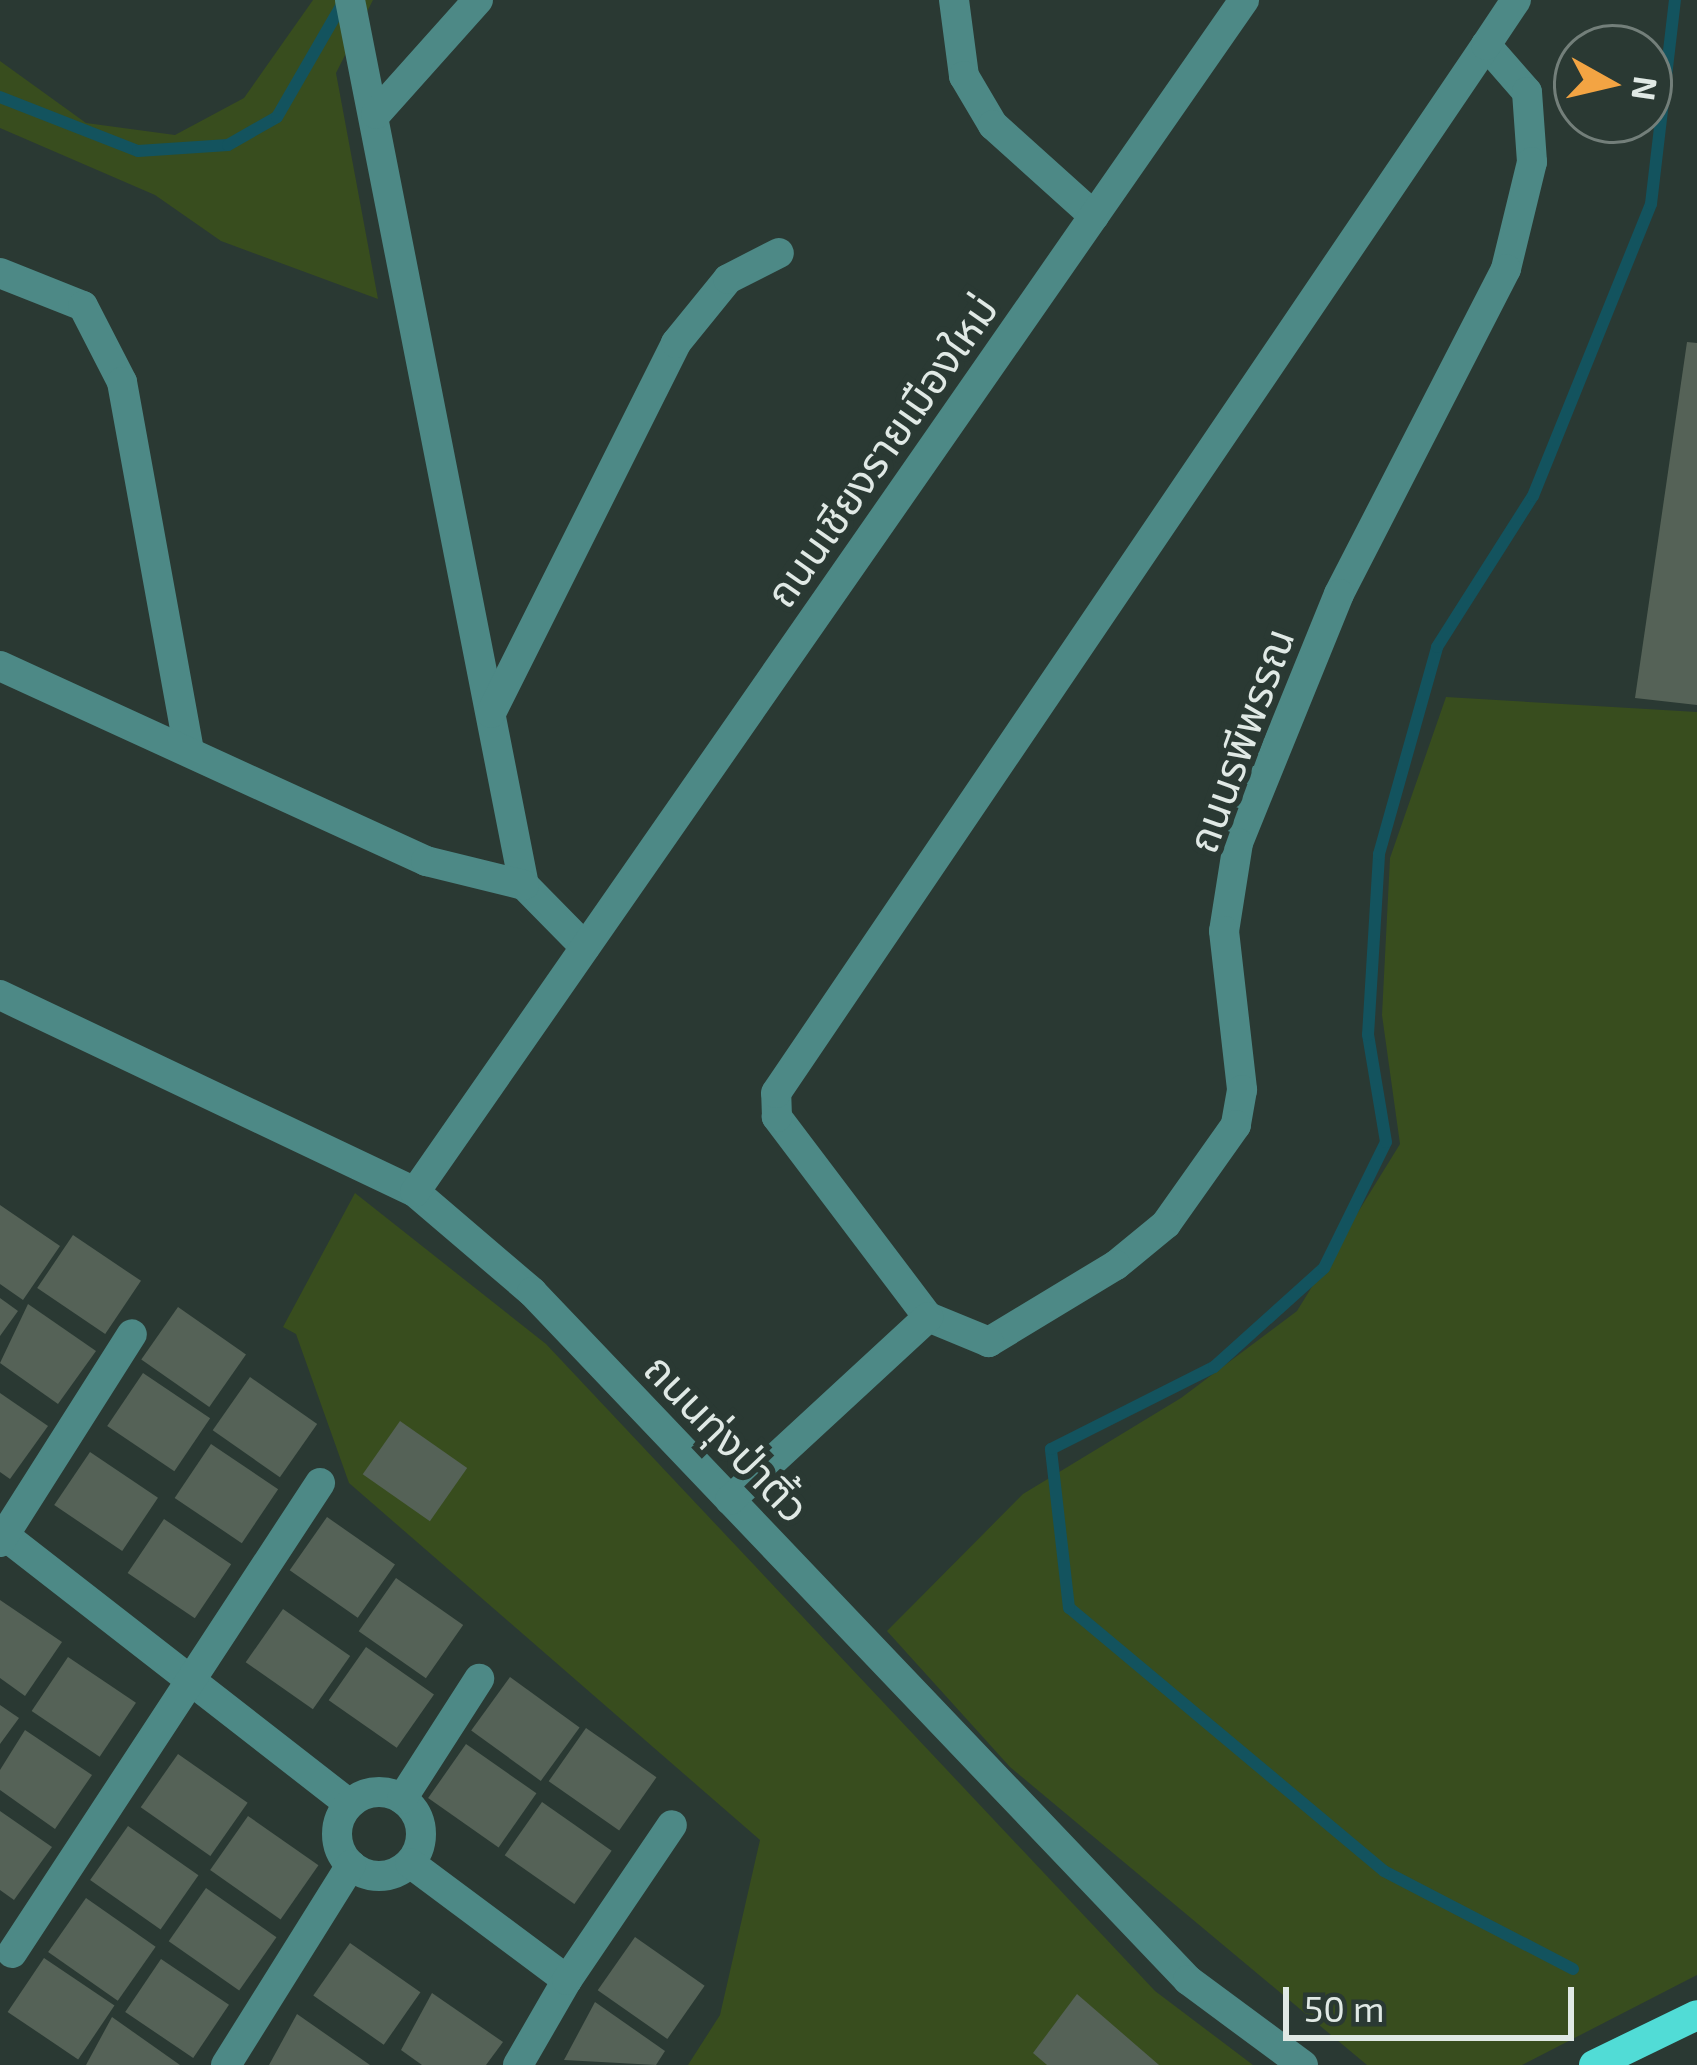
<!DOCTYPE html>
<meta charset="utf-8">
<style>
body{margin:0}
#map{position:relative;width:1697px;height:2065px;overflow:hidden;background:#2a3933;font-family:"Exo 2","Noto Sans Thai",sans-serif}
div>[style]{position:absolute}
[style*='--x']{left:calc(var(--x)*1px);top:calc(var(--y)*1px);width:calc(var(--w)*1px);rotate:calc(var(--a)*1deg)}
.green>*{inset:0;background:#384d1e}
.stream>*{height:12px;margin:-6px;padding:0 6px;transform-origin:6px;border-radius:6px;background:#13535e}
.building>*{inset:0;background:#556257;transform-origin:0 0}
.minor>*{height:30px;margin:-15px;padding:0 15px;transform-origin:15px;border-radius:15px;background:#4d8986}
.minor>.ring{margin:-15px;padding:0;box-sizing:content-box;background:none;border:30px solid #4d8986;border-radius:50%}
.major>*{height:30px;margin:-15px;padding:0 15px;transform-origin:15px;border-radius:15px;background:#51dcd6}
span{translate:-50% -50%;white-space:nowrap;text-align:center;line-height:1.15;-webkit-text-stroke:12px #2a3933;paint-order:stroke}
.street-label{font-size:42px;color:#e0e9e5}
.north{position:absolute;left:1553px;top:24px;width:120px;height:120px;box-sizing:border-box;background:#2a3933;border:3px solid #737f7a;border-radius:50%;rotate:98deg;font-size:33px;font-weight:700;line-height:48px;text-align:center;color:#e0e9e5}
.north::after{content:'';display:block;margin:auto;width:42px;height:54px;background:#f3a443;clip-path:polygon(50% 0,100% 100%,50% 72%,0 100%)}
.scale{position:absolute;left:1283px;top:1987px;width:291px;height:54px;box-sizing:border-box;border:6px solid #e0e9e5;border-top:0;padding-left:15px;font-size:36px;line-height:42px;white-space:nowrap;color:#e0e9e5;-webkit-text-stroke:9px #2a3933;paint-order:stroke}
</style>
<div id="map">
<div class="green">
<div style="clip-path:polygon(313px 0,373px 0,336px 73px,378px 299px,221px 241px,155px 195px,0 128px,0 61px,86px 123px,175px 135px,244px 98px)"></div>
<div style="clip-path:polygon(1446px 697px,1697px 712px,1697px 1975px,1522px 2065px,1367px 2065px,1010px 1767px,887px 1631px,1023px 1494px,1181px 1398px,1297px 1311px,1400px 1144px,1382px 1015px,1390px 858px)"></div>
<div style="clip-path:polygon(355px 1193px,546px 1344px,1155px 1991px,1253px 2065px,688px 2065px,720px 2015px,760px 1840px,349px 1483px,296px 1334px,283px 1327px)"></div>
</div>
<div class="stream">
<div style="--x:0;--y:97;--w:148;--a:21.4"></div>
<div style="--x:138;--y:151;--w:90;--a:-3.8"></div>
<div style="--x:228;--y:145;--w:56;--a:-29.7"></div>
<div style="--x:277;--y:117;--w:134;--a:-60"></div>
<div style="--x:1573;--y:1969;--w:213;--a:-152.6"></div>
<div style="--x:1384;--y:1871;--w:410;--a:-140.1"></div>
<div style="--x:1069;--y:1608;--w:160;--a:-96.5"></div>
<div style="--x:1051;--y:1449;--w:182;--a:-26.7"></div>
<div style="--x:1214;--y:1367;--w:148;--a:-42"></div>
<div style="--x:1324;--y:1268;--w:140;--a:-63.8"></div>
<div style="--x:1386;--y:1142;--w:109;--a:-99.5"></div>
<div style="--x:1368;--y:1035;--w:181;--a:-86.5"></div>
<div style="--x:1379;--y:854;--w:215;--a:-74.3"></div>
<div style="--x:1437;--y:647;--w:179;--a:-57.6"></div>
<div style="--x:1533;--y:496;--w:315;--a:-68"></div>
<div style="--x:1651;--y:204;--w:205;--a:-83.3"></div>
</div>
<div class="building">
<div style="clip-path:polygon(1687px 342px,1697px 343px,1697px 705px,1635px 698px)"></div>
<div style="clip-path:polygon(0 1205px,60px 1246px,23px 1300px,0 1284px)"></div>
<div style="left:73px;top:1235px;width:82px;height:64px;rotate:34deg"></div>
<div style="clip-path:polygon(0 1298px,18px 1311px,0 1336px)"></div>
<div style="clip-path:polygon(28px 1304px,96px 1351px,58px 1404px,0 1363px)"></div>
<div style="left:178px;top:1307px;width:83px;height:64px;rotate:35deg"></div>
<div style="left:143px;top:1373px;width:81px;height:64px;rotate:34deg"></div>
<div style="left:250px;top:1377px;width:82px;height:65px;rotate:35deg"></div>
<div style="clip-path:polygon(0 1393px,48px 1426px,10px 1479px,0 1472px)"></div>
<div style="left:400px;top:1421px;width:82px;height:65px;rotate:35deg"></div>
<div style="left:211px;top:1444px;width:81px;height:65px;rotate:34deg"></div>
<div style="left:90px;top:1452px;width:82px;height:64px;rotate:34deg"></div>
<div style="left:327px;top:1517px;width:83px;height:65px;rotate:35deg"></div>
<div style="left:164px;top:1519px;width:81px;height:65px;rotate:34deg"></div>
<div style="left:396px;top:1578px;width:82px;height:65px;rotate:35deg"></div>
<div style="clip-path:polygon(0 1600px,62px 1642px,25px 1696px,0 1678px)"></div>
<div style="left:283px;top:1609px;width:82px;height:65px;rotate:35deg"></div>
<div style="left:366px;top:1647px;width:83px;height:65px;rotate:35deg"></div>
<div style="left:68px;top:1657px;width:82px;height:65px;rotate:34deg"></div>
<div style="left:510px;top:1677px;width:86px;height:66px;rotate:36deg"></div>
<div style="clip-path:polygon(0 1705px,19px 1718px,0 1744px)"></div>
<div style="left:586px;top:1728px;width:86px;height:65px;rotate:35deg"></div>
<div style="clip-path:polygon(25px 1730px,92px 1775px,55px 1829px,0 1790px,0 1770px)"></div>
<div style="left:466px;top:1744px;width:86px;height:66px;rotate:35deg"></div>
<div style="left:178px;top:1754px;width:85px;height:65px;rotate:35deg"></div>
<div style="left:542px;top:1802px;width:85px;height:65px;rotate:35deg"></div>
<div style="clip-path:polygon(0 1811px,52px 1847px,14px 1900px,0 1890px)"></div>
<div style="left:248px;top:1816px;width:86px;height:66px;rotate:35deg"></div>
<div style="left:128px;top:1826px;width:86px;height:66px;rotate:35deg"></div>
<div style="left:206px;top:1888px;width:86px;height:65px;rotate:35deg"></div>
<div style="left:86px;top:1898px;width:85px;height:66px;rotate:35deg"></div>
<div style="left:635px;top:1937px;width:85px;height:65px;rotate:35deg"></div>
<div style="left:350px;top:1943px;width:86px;height:64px;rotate:35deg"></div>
<div style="left:44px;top:1958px;width:85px;height:65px;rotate:34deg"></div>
<div style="left:161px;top:1959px;width:82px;height:64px;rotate:34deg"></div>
<div style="clip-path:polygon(432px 1993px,503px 2042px,486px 2065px,422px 2065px,401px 2050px)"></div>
<div style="clip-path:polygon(1077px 1994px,1159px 2065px,1047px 2065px,1033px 2053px)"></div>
<div style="clip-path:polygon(595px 2002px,665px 2051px,656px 2065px,564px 2060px)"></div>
<div style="clip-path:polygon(297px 2014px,370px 2065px,269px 2065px)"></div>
<div style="clip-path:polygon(112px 2017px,180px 2065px,86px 2065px)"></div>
</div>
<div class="minor">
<div style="--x:350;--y:0;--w:902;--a:78.88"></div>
<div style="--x:524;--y:885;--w:87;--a:45.5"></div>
<div style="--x:954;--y:0;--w:77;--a:82.5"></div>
<div style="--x:964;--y:76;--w:57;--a:59.4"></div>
<div style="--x:993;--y:125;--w:136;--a:42"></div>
<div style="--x:1486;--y:45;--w:62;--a:48.9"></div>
<div style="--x:1527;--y:92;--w:70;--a:85.9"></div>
<div style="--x:1532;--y:162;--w:110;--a:103.7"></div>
<div style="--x:1506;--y:269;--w:365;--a:117.2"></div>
<div style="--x:1339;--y:594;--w:269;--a:112.1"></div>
<div style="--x:1238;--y:843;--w:89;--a:99"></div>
<div style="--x:1224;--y:931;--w:160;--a:83.5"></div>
<div style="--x:1242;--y:1090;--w:36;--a:100"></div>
<div style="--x:1236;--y:1125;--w:121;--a:125.3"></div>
<div style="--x:1166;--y:1224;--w:65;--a:140.6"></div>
<div style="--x:1116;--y:1265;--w:149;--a:148.8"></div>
<div style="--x:989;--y:1342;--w:66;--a:-157.7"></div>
<div style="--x:928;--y:1317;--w:251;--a:-127.1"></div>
<div style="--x:777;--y:1117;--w:24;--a:-92"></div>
<div style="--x:776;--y:1093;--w:1266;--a:-55.88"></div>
<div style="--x:1486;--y:45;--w:54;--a:-56.3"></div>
<div style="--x:376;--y:114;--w:153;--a:-48.2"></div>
<div style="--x:0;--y:273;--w:89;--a:21.7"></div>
<div style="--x:83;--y:306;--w:85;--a:62.8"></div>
<div style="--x:122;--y:382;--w:373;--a:79.7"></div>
<div style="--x:0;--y:666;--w:469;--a:24.6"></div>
<div style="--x:426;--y:861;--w:101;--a:13.8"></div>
<div style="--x:491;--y:713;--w:414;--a:-63.4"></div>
<div style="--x:676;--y:343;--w:82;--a:-50.9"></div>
<div style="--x:728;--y:279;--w:57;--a:-27"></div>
<div style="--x:0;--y:995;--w:459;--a:25.4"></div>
<div style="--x:415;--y:1192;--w:154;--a:40.5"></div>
<div style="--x:532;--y:1292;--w:951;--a:46.36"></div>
<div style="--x:1188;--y:1980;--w:143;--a:36.5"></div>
<div style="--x:415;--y:1192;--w:1452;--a:-55.18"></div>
<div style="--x:730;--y:1500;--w:270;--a:-42.7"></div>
<div style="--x:0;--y:1532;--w:443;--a:37.9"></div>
<div style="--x:0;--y:1542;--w:246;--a:-57.6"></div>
<div class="ring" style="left:337px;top:1792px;width:54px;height:54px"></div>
<div style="--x:402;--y:1799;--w:143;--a:-57.3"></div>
<div style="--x:410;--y:1863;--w:196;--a:36.7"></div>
<div style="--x:567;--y:1980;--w:98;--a:120"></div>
<div style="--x:12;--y:1953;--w:562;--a:-56.76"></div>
<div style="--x:567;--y:1980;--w:187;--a:-55.9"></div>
<div style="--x:226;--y:2065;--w:236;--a:-58"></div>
</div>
<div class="major">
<div style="--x:1594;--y:2065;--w:114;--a:-25.9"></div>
</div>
<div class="street-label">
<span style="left:880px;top:450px;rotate:-55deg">ถนนเชียงรายเมืองใหม่</span>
<span style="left:1239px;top:740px;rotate:-70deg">ถนนรพีพรรณ</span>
<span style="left:728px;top:1437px;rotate:46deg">ถนนทุ่งป่าติ้ว</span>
</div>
<div class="north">N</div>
<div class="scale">50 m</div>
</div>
